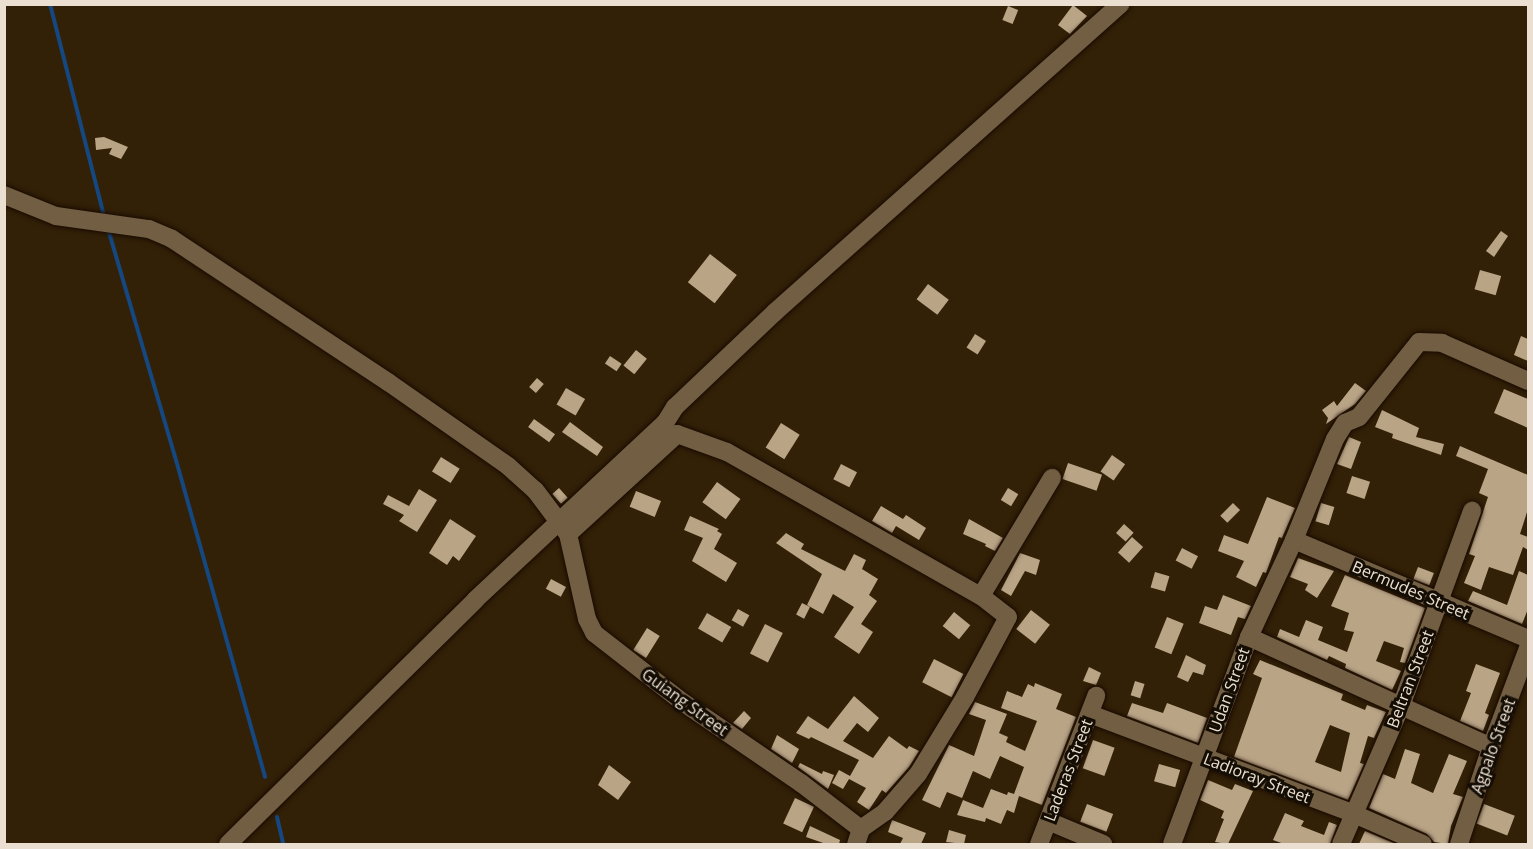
<!DOCTYPE html>
<style>
body{margin:0}
#map{position:relative;width:1533px;height:849px;overflow:hidden;background:#322107;font-family:"Open Sans",sans-serif}
div>[style]{position:absolute}
[style*='--x']{left:calc(var(--x)*1px);top:calc(var(--y)*1px);width:calc(var(--w)*1px);rotate:calc(var(--a)*1deg)}
.stream>*{height:4px;margin:-2px;padding:0 2px;transform-origin:2px;border-radius:2px;background:#154780}
.building>*{inset:0;background:#b9a486;transform-origin:0 0}
.roads{filter:drop-shadow(0 0 2px #1a0a00) drop-shadow(0 0 2px #1a0a00)}
.minor>*{height:18px;margin:-9px;padding:0 9px;transform-origin:9px;border-radius:9px;background:#715e43}
span{translate:-50% -50%;white-space:nowrap;text-align:center;line-height:1.15;-webkit-text-stroke:6px #140d04;paint-order:stroke}
.street-label{font-size:16px;color:#eadfd0}
.frame{position:absolute;inset:0;border:6px solid #eadfd0;pointer-events:none}
</style>
<div id="map">
<div class="stream">
<div style="--x:50;--y:4;--w:219;--a:75.7"></div>
<div style="--x:108;--y:229;--w:241;--a:73.6"></div>
<div style="--x:176;--y:460;--w:329;--a:74.3"></div>
<div style="--x:277;--y:817;--w:28;--a:77"></div>
</div>
<div class="building">
<div style="clip-path:polygon(1073px 5px,1087px 16px,1070px 34px,1058px 25px)"></div>
<div style="left:1008px;top:6px;width:11px;height:15px;rotate:22deg"></div>
<div style="clip-path:polygon(104px 137px,128px 147px,121px 159px,109px 154px,112px 148px,96px 150px,95px 138px)"></div>
<div style="clip-path:polygon(1501px 231px,1508px 236px,1494px 257px,1486px 251px)"></div>
<div style="left:710px;top:254px;width:34px;height:36px;rotate:38deg"></div>
<div style="left:1480px;top:270px;width:22px;height:20px;rotate:16deg"></div>
<div style="left:928px;top:284px;width:26px;height:19px;rotate:37deg"></div>
<div style="left:975px;top:334px;width:13px;height:16px;rotate:32deg"></div>
<div style="clip-path:polygon(1521px 336px,1528px 339px,1528px 361px,1514px 355px)"></div>
<div style="left:636px;top:350px;width:14px;height:20px;rotate:39deg"></div>
<div style="left:610px;top:356px;width:14px;height:9px;rotate:34deg"></div>
<div style="left:537px;top:378px;width:9px;height:12px;rotate:41deg"></div>
<div style="clip-path:polygon(1355px 383px,1366px 391px,1355px 404px,1326px 424px,1328px 418px,1322px 410px,1334px 401px,1337px 406px)"></div>
<div style="left:566px;top:388px;width:22px;height:19px;rotate:30deg"></div>
<div style="clip-path:polygon(1504px 389px,1528px 399px,1528px 428px,1494px 413px)"></div>
<div style="clip-path:polygon(1382px 410px,1419px 428px,1416px 437px,1444px 444px,1441px 455px,1392px 438px,1393px 434px,1375px 427px)"></div>
<div style="left:534px;top:419px;width:26px;height:10px;rotate:36deg"></div>
<div style="clip-path:polygon(570px 422px,603px 447px,597px 456px,562px 432px)"></div>
<div style="left:781px;top:423px;width:22px;height:29px;rotate:32deg"></div>
<div style="clip-path:polygon(1349px 437px,1361px 442px,1351px 469px,1337px 464px)"></div>
<div style="clip-path:polygon(1460px 446px,1528px 475px,1528px 509px,1520px 534px,1528px 537px,1528px 550px,1523px 547px,1513px 575px,1489px 567px,1481px 590px,1464px 583px,1475px 556px,1469px 554px,1488px 497px,1479px 493px,1488px 469px,1456px 456px)"></div>
<div style="left:1112px;top:455px;width:16px;height:20px;rotate:35deg"></div>
<div style="left:441px;top:457px;width:22px;height:17px;rotate:32deg"></div>
<div style="left:1068px;top:463px;width:36px;height:17px;rotate:19deg"></div>
<div style="left:841px;top:464px;width:18px;height:17px;rotate:27deg"></div>
<div style="left:1352px;top:476px;width:19px;height:18px;rotate:18deg"></div>
<div style="left:717px;top:482px;width:29px;height:25px;rotate:36deg"></div>
<div style="left:559px;top:488px;width:13px;height:9px;rotate:48deg"></div>
<div style="left:1008px;top:488px;width:12px;height:14px;rotate:31deg"></div>
<div style="clip-path:polygon(419px 489px,437px 500px,417px 532px,399px 521px,404px 515px,383px 504px,388px 495px,409px 506px)"></div>
<div style="left:636px;top:491px;width:27px;height:17px;rotate:22deg"></div>
<div style="clip-path:polygon(1267px 497px,1295px 508px,1282px 538px,1279px 537px,1266px 573px,1263px 572px,1256px 587px,1236px 577px,1244px 561px,1218px 551px,1224px 535px,1248px 544px)"></div>
<div style="left:1233px;top:503px;width:10px;height:18px;rotate:45deg"></div>
<div style="left:1321px;top:503px;width:14px;height:19px;rotate:17deg"></div>
<div style="clip-path:polygon(881px 506px,903px 519px,906px 515px,926px 528px,919px 540px,896px 526px,892px 533px,872px 521px)"></div>
<div style="clip-path:polygon(690px 516px,719px 529px,717px 531px,722px 534px,714px 549px,737px 563px,726px 582px,692px 561px,703px 538px,684px 530px)"></div>
<div style="clip-path:polygon(450px 519px,476px 536px,459px 561px,453px 556px,447px 565px,429px 553px)"></div>
<div style="clip-path:polygon(969px 519px,1003px 538px,995px 551px,985px 546px,986px 544px,963px 534px)"></div>
<div style="left:1124px;top:524px;width:13px;height:12px;rotate:42deg"></div>
<div style="clip-path:polygon(786px 533px,804px 544px,801px 549px,845px 571px,854px 554px,866px 560px,862px 569px,878px 579px,869px 595px,877px 601px,861px 624px,873px 632px,859px 654px,834px 637px,854px 607px,833px 594px,823px 614px,807px 605px,822px 574px,776px 543px)"></div>
<div style="left:1132px;top:537px;width:15px;height:21px;rotate:42deg"></div>
<div style="left:1182px;top:548px;width:18px;height:14px;rotate:27deg"></div>
<div style="clip-path:polygon(1020px 553px,1040px 560px,1036px 575px,1025px 571px,1011px 596px,1001px 590px)"></div>
<div style="clip-path:polygon(1298px 558px,1334px 571px,1317px 598px,1305px 590px,1308px 584px,1290px 577px)"></div>
<div style="left:1418px;top:567px;width:17px;height:13px;rotate:21deg"></div>
<div style="clip-path:polygon(1519px 571px,1528px 575px,1528px 609px,1522px 624px,1468px 601px,1473px 591px,1507px 605px)"></div>
<div style="left:1155px;top:572px;width:15px;height:16px;rotate:16deg"></div>
<div style="clip-path:polygon(1345px 575px,1425px 608px,1405px 663px,1400px 662px,1404px 648px,1384px 641px,1376px 661px,1401px 671px,1392px 690px,1345px 668px,1346px 664px,1329px 656px,1327px 660px,1277px 637px,1280px 629px,1299px 637px,1306px 620px,1323px 627px,1318px 640px,1347px 652px,1354px 632px,1344px 630px,1349px 613px,1331px 606px)"></div>
<div style="left:551px;top:579px;width:17px;height:11px;rotate:28deg"></div>
<div style="clip-path:polygon(1223px 595px,1251px 606px,1245px 619px,1238px 617px,1231px 635px,1199px 623px,1205px 606px,1217px 610px)"></div>
<div style="left:802px;top:603px;width:9px;height:13px;rotate:27deg"></div>
<div style="left:738px;top:609px;width:13px;height:13px;rotate:29deg"></div>
<div style="left:1031px;top:610px;width:24px;height:24px;rotate:38deg"></div>
<div style="left:954px;top:612px;width:21px;height:18px;rotate:39deg"></div>
<div style="left:707px;top:613px;width:28px;height:18px;rotate:30deg"></div>
<div style="left:1167px;top:617px;width:18px;height:33px;rotate:22deg"></div>
<div style="left:765px;top:624px;width:20px;height:33px;rotate:27deg"></div>
<div style="left:647px;top:628px;width:15px;height:26px;rotate:32deg"></div>
<div style="clip-path:polygon(1186px 655px,1206px 665px,1203px 675px,1193px 672px,1188px 682px,1177px 677px)"></div>
<div style="left:934px;top:659px;width:33px;height:26px;rotate:27deg"></div>
<div style="clip-path:polygon(evenodd,1260px 660px,1343px 694px,1341px 700px,1365px 710px,1367px 705px,1386px 712px,1374px 738px,1368px 736px,1360px 763px,1364px 764px,1348px 800px,1234px 757px,1262px 678px,1253px 674px,1260px 660px,1330px 725px,1350px 733px,1341px 772px,1315px 762px,1330px 725px)"></div>
<div style="clip-path:polygon(1476px 664px,1500px 673px,1485px 713px,1489px 715px,1483px 731px,1460px 721px,1471px 693px,1466px 691px)"></div>
<div style="clip-path:polygon(1089px 667px,1101px 673px,1096px 685px,1083px 681px)"></div>
<div style="left:1135px;top:681px;width:10px;height:15px;rotate:17deg"></div>
<div style="clip-path:polygon(1035px 683px,1062px 694px,1056px 709px,1076px 717px,1042px 805px,1019px 796px,1014px 813px,1007px 810px,1001px 824px,986px 818px,985px 822px,957px 815px,963px 800px,983px 808px,991px 789px,1007px 795px,1008px 792px,1014px 794px,1024px 767px,1000px 756px,990px 779px,973px 771px,962px 798px,947px 792px,940px 808px,922px 800px,949px 745px,974px 756px,986px 720px,969px 714px,975px 702px,1007px 714px,999px 733px,1008px 737px,1006px 742px,1025px 751px,1037px 721px,1001px 708px,1007px 691px,1022px 697px,1028px 684px,1034px 687px)"></div>
<div style="clip-path:polygon(854px 696px,879px 718px,868px 732px,857px 723px,843px 741px,873px 758px,889px 736px,907px 749px,909px 746px,919px 751px,909px 767px,886px 793px,882px 790px,869px 810px,857px 802px,866px 788px,849px 779px,843px 789px,832px 783px,839px 770px,850px 776px,859px 760px,811px 737px,809px 739px,796px 733px,808px 716px,828px 729px)"></div>
<div style="clip-path:polygon(1132px 703px,1163px 713px,1167px 703px,1207px 718px,1198px 743px,1127px 716px)"></div>
<div style="clip-path:polygon(744px 711px,751px 718px,742px 729px,733px 723px)"></div>
<div style="clip-path:polygon(777px 735px,799px 749px,792px 763px,771px 749px)"></div>
<div style="left:1093px;top:740px;width:23px;height:30px;rotate:20deg"></div>
<div style="clip-path:polygon(1405px 749px,1420px 754px,1411px 783px,1433px 793px,1449px 754px,1467px 761px,1453px 794px,1463px 797px,1451px 826px,1448px 844px,1434px 842px,1427px 834px,1369px 808px,1383px 774px,1395px 779px)"></div>
<div style="clip-path:polygon(800px 763px,822px 774px,823px 771px,834px 775px,828px 789px,798px 767px)"></div>
<div style="left:1159px;top:764px;width:22px;height:18px;rotate:16deg"></div>
<div style="clip-path:polygon(609px 765px,631px 782px,618px 800px,598px 785px)"></div>
<div style="clip-path:polygon(1208px 780px,1232px 790px,1235px 784px,1253px 791px,1228px 844px,1215px 842px,1224px 819px,1221px 818px,1224px 811px,1200px 800px)"></div>
<div style="left:795px;top:798px;width:21px;height:28px;rotate:25deg"></div>
<div style="left:1087px;top:804px;width:28px;height:19px;rotate:21deg"></div>
<div style="left:1484px;top:804px;width:33px;height:21px;rotate:21deg"></div>
<div style="clip-path:polygon(1285px 813px,1304px 821px,1301px 826px,1324px 835px,1329px 822px,1337px 825px,1330px 844px,1284px 844px,1273px 840px)"></div>
<div style="clip-path:polygon(892px 820px,926px 833px,921px 844px,900px 844px,903px 838px,888px 832px)"></div>
<div style="clip-path:polygon(810px 826px,840px 840px,839px 844px,826px 844px,806px 837px)"></div>
<div style="clip-path:polygon(949px 830px,966px 835px,964px 844px,946px 842px)"></div>
<div style="clip-path:polygon(1365px 831px,1396px 844px,1359px 844px)"></div>
</div>
<div class="roads">
<div class="minor">
<div style="--x:4;--y:195;--w:56;--a:22"></div>
<div style="--x:56;--y:216;--w:94;--a:8"></div>
<div style="--x:149;--y:229;--w:25;--a:23"></div>
<div style="--x:172;--y:239;--w:259;--a:33.5"></div>
<div style="--x:388;--y:382;--w:146;--a:35"></div>
<div style="--x:508;--y:466;--w:36;--a:42"></div>
<div style="--x:535;--y:490;--w:55;--a:53.1"></div>
<div style="--x:568;--y:534;--w:87;--a:77.4"></div>
<div style="--x:587;--y:619;--w:16;--a:63"></div>
<div style="--x:594;--y:633;--w:114;--a:37.9"></div>
<div style="--x:684;--y:703;--w:142;--a:34.4"></div>
<div style="--x:801;--y:783;--w:76;--a:37.5"></div>
<div style="--x:861;--y:829;--w:16;--a:108"></div>
<div style="--x:568;--y:534;--w:148;--a:-42.5"></div>
<div style="--x:677;--y:434;--w:53;--a:19.8"></div>
<div style="--x:727;--y:452;--w:292;--a:29.6"></div>
<div style="--x:981;--y:596;--w:34;--a:38"></div>
<div style="--x:1008;--y:617;--w:91;--a:118.3"></div>
<div style="--x:965;--y:697;--w:90;--a:121.4"></div>
<div style="--x:918;--y:774;--w:50;--a:131"></div>
<div style="--x:885;--y:812;--w:29;--a:145"></div>
<div style="--x:1294;--y:540;--w:254;--a:22.9"></div>
<div style="--x:981;--y:596;--w:138;--a:-59"></div>
<div style="--x:1249;--y:637;--w:266;--a:24.4"></div>
<div style="--x:1090;--y:714;--w:282;--a:20.7"></div>
<div style="--x:1354;--y:814;--w:75;--a:23.5"></div>
<div style="--x:1048;--y:821;--w:60;--a:22.7"></div>
<div style="--x:228;--y:844;--w:347;--a:-44.6"></div>
<div style="--x:475;--y:600;--w:260;--a:-43"></div>
<div style="--x:665;--y:423;--w:19;--a:-58"></div>
<div style="--x:675;--y:407;--w:138;--a:-43.5"></div>
<div style="--x:775;--y:312;--w:463;--a:-41.7"></div>
<div style="--x:1039;--y:844;--w:159;--a:-68.9"></div>
<div style="--x:1172;--y:844;--w:221;--a:-69.6"></div>
<div style="--x:1249;--y:637;--w:107;--a:-65.1"></div>
<div style="--x:1294;--y:540;--w:109;--a:-67.9"></div>
<div style="--x:1335;--y:439;--w:19;--a:-58"></div>
<div style="--x:1345;--y:423;--w:15;--a:-23"></div>
<div style="--x:1359;--y:417;--w:96;--a:-51.3"></div>
<div style="--x:1419;--y:342;--w:23;--a:2"></div>
<div style="--x:1442;--y:343;--w:94;--a:23.8"></div>
<div style="--x:1341;--y:844;--w:150;--a:-66.5"></div>
<div style="--x:1401;--y:706;--w:208;--a:-70"></div>
<div style="--x:1459;--y:844;--w:102;--a:-71.7"></div>
<div style="--x:1491;--y:747;--w:106;--a:-69.5"></div>
</div>
</div>
<div class="street-label">
<span style="left:1411px;top:590px;rotate:23deg">Bermudes Street</span>
<span style="left:1410px;top:679px;rotate:-69deg">Beltran Street</span>
<span style="left:1229px;top:690px;rotate:-70deg">Udan Street</span>
<span style="left:685px;top:702px;rotate:36deg">Guiang Street</span>
<span style="left:1493px;top:746px;rotate:-70deg">Agpalo Street</span>
<span style="left:1068px;top:770px;rotate:-69deg">Laderas Street</span>
<span style="left:1257px;top:778px;rotate:21deg">Ladioray Street</span>
</div>
<div class="frame"></div>
</div>
